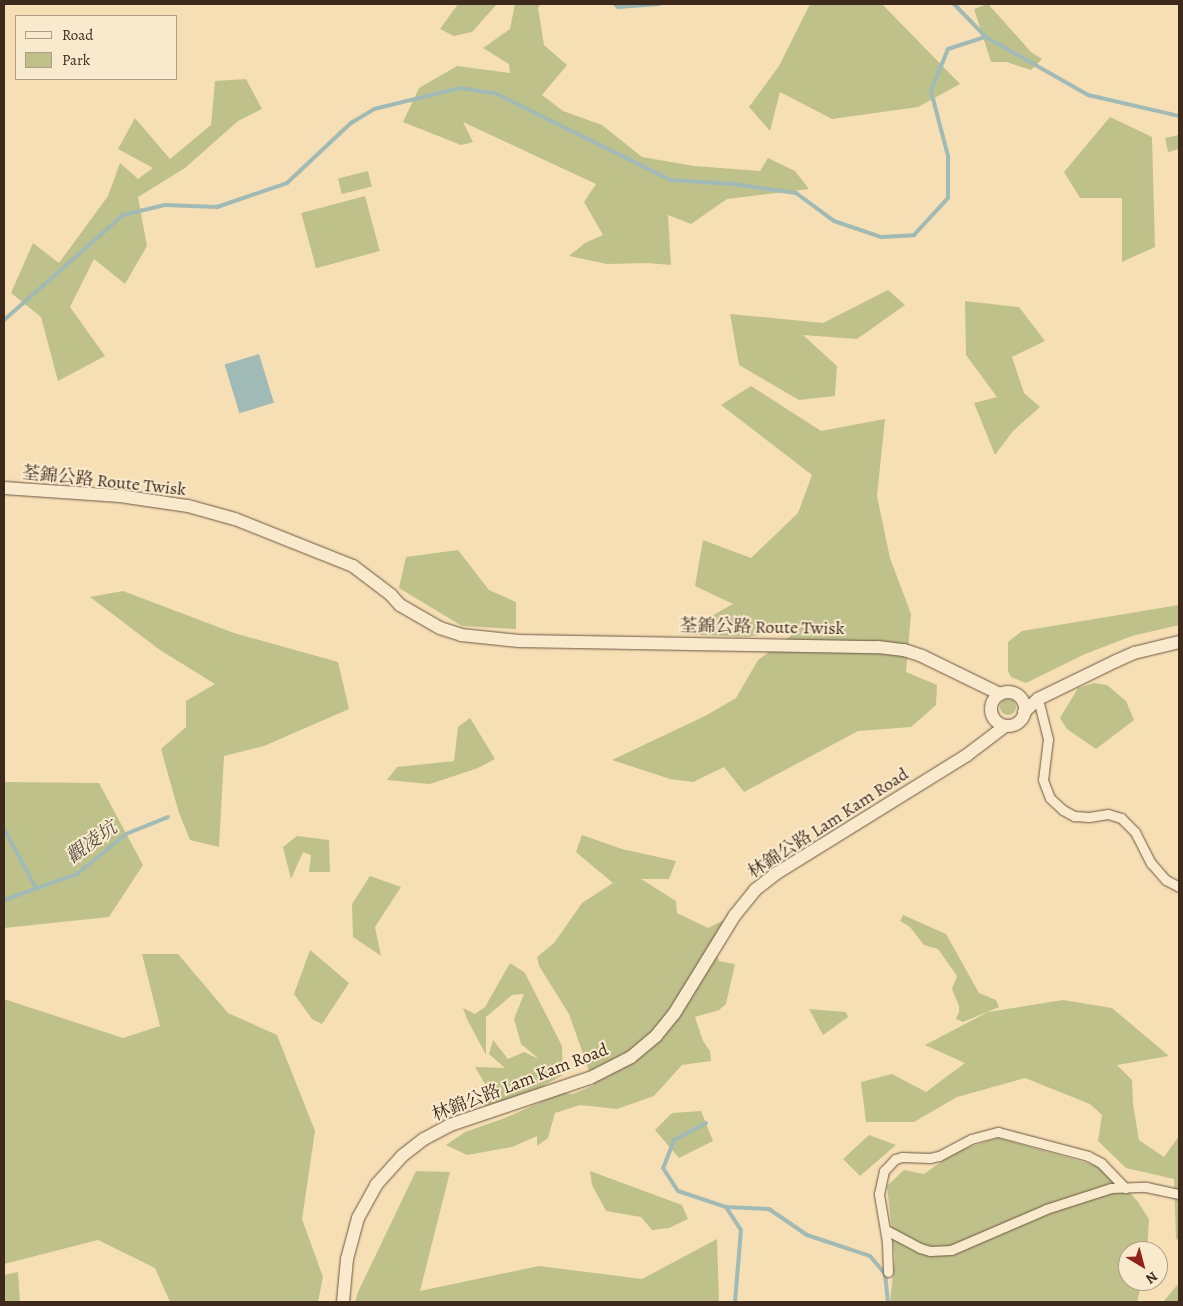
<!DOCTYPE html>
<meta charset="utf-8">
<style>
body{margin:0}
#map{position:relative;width:1183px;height:1306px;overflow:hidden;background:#f6dfb4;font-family:Alegreya,"Noto Serif TC",serif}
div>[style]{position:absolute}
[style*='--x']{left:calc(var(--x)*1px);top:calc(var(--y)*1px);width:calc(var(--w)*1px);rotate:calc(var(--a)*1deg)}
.green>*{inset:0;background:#bfc18b;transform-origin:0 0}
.round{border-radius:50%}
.water>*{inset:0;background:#a0bab6;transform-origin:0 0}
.stream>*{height:4px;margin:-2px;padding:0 2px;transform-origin:2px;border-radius:2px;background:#a0bab6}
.roads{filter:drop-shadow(0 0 1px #6c5643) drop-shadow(0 0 1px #6c5643)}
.minor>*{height:9px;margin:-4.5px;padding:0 4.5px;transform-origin:4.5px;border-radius:4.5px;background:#f9eace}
.secondary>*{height:12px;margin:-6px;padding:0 6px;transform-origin:6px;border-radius:6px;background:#f9eace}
.secondary>.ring{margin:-6px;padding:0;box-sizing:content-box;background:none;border:12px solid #f9eace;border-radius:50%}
span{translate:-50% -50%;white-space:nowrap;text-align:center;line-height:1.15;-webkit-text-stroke:4px #f9eace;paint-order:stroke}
.street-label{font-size:18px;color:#3e291d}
.water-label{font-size:19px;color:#564d43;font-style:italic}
.frame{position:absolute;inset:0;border:5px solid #3e291d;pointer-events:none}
.legend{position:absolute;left:15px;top:15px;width:162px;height:65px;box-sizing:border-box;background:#f9eace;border:1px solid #ae9d87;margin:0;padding:6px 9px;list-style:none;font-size:15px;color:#3e291d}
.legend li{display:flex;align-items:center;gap:10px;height:25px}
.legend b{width:25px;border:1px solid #ae9d87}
.north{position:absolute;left:1118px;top:1241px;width:50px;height:50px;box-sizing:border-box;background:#f9eace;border:1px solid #ae9d87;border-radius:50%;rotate:143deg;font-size:14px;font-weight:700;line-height:20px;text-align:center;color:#3e291d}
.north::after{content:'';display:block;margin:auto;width:18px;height:22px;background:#8f2418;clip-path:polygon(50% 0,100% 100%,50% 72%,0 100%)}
</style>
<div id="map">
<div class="green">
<div style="clip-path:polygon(458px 4px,497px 4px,472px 32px,454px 36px,440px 29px)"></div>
<div style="clip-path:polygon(515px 4px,541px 4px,538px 8px,544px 45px,567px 65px,542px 95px,563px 111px,602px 125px,642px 157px,694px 166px,760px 171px,768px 158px,795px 171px,809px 189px,727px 199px,691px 224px,668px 215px,671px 265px,648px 263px,607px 264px,569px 256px,585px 243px,603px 235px,584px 202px,596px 184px,463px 122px,473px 142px,461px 145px,403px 122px,419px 88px,457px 66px,510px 73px,509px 64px,483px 48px,510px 29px)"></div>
<div style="clip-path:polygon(810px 4px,882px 4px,960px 84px,918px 107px,832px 119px,780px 92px,770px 131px,749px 107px,779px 66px)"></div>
<div style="clip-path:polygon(988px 4px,1031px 52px,1042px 59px,1031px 70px,1006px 62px,991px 62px,974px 9px)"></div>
<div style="clip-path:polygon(246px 79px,262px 109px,238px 121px,185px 168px,138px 197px,147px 246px,125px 284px,94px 259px,70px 307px,105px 356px,58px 381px,41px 317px,11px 293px,33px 243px,59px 263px,108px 196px,120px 163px,138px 179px,153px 168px,118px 149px,135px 118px,170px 159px,211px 125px,215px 81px)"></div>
<div style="clip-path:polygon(1110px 117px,1152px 137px,1155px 247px,1122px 262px,1122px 198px,1080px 198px,1064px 172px)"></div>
<div style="clip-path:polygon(1179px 135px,1179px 149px,1168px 152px,1165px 138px)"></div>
<div style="left:368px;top:171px;width:16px;height:31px;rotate:76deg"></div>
<div style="left:365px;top:196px;width:57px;height:66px;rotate:75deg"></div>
<div style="clip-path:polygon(888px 290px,905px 305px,857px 339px,803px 335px,837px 366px,835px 396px,799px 400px,739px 365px,730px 314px,823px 323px)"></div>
<div style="clip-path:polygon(965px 301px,1019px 307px,1045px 341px,1012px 357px,1024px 393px,1040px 407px,1013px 431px,995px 455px,974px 403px,997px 397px,966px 355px)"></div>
<div style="clip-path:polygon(751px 386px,821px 431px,885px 419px,877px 496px,890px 558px,911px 614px,906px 672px,937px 685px,936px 705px,911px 727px,858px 731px,744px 792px,724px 767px,693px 782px,670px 779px,612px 760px,705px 716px,736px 698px,758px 660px,796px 632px,781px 631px,748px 637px,679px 634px,733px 604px,695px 586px,703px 540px,751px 558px,798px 513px,812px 475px,721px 405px)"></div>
<div style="clip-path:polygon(458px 550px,489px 590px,516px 602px,516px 629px,462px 626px,399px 588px,406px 557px)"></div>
<div style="clip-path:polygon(123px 591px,234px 633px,338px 662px,349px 709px,264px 746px,224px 756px,219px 847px,190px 840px,179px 813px,161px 749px,186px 727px,186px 701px,215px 684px,160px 650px,90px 597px)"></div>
<div style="clip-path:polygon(1179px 605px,1179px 625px,1132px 636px,1085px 654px,1026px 683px,1011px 677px,1008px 671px,1008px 642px,1022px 631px)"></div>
<div style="clip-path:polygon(1094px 683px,1107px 685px,1126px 701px,1134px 720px,1096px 749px,1067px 729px,1060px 718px,1078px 688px)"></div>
<div class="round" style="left:1000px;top:699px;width:16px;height:16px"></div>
<div style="clip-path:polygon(470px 718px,495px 759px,478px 768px,430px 784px,387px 780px,397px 767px,454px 761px,458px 727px)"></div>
<div style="clip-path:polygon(4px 782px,99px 783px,143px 865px,109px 917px,4px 928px)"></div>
<div style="clip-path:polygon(582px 835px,622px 849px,676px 861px,669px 879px,641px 879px,676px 901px,677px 913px,708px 928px,724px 920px,727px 914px,731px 915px,712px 945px,719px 961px,735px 964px,726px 1004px,719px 1010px,695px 1017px,703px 1041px,710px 1051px,711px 1061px,682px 1065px,654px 1096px,617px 1109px,580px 1105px,555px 1113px,548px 1138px,537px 1146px,537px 1136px,512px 1147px,467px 1155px,446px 1145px,465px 1132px,505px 1118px,561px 1093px,573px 1094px,594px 1085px,569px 1014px,539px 966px,537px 957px,554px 943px,582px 903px,613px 883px,576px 852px)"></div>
<div style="clip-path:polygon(297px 836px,329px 840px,330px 872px,309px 872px,311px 855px,303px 852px,291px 879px,283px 847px)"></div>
<div style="clip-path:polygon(370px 876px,401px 887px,375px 927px,381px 956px,353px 937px,352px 904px)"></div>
<div style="clip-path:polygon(903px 915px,946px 934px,979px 993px,996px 1000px,999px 1007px,963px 1022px,956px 1019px,959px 1012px,959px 1006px,952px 989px,957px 976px,938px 949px,924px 945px,910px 927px,900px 921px)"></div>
<div style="clip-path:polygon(310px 950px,349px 983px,322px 1024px,312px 1019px,294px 994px)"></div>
<div style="clip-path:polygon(142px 954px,178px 954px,228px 1013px,277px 1035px,315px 1131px,302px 1219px,323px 1277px,318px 1302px,170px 1302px,155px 1268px,98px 1240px,4px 1264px,4px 999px,123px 1038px,160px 1026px)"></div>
<div style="clip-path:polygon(510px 963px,525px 973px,562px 1046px,563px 1075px,543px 1086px,518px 1106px,482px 1106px,489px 1091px,475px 1067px,505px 1068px,489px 1054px,493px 1040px,508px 1059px,524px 1052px,539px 1059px,521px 1044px,514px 1019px,524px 994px,512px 995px,486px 1017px,486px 1055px,467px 1019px,463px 1008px,475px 1014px,485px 1007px)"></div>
<div style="clip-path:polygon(1063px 1000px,1112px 1008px,1169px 1056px,1117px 1065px,1132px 1080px,1133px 1104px,1139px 1140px,1164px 1157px,1179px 1136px,1179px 1240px,1176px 1239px,1174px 1179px,1126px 1168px,1098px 1141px,1102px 1115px,1090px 1104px,1025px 1078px,957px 1097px,914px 1122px,866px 1122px,861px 1082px,892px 1074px,926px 1092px,965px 1063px,925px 1045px,988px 1012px)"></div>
<div style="clip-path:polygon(809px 1009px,846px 1012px,848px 1017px,823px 1035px)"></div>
<div style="clip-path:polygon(701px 1111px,713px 1141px,679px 1158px,655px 1130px,672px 1113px)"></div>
<div style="clip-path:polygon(869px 1135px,896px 1145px,860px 1176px,843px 1159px)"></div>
<div style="clip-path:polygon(998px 1138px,1109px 1169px,1138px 1202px,1149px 1219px,1147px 1251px,1128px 1251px,1128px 1281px,1142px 1281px,1137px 1302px,890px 1302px,895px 1258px,887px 1186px,904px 1170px,924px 1174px,956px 1151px)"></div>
<div style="clip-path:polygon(416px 1171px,450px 1172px,420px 1291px,539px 1266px,642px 1279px,717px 1239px,719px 1302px,355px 1302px,358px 1292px)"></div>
<div style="clip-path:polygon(590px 1171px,682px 1205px,688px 1219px,669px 1228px,652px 1230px,641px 1217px,606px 1211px,592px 1185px)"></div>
<div style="clip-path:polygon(18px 1272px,20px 1302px,4px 1302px,4px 1275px)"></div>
<div style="clip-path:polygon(1179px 1283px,1179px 1302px,1163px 1302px)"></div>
</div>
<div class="water">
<div style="left:259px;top:354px;width:51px;height:36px;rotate:73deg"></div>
</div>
<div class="stream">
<div style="--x:615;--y:4;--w:4;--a:45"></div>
<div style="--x:618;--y:7;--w:41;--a:-4.2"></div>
<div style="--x:954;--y:4;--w:46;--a:45.9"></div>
<div style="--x:4;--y:320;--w:159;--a:-41.4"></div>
<div style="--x:123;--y:215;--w:43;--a:-13.4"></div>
<div style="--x:165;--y:205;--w:52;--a:2.2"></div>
<div style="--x:217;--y:207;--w:74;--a:-18.9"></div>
<div style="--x:287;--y:183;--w:88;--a:-43.2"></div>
<div style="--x:351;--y:123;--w:27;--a:-31"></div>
<div style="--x:374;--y:109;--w:89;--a:-13.7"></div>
<div style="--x:460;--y:88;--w:37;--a:9"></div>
<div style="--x:497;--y:94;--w:193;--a:26.4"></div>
<div style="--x:670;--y:180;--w:63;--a:3.6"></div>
<div style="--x:733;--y:184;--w:64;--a:8.1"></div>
<div style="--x:796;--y:193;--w:47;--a:36.4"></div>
<div style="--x:834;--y:221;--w:50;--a:18.8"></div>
<div style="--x:881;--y:237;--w:33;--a:-3"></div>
<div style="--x:914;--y:235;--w:50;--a:-47.4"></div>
<div style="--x:948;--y:198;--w:42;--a:-90"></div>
<div style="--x:948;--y:156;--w:67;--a:-104.7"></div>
<div style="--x:931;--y:91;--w:45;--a:-68"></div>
<div style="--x:948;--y:49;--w:40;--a:-18"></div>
<div style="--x:986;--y:37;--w:117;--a:29.6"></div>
<div style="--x:1088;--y:95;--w:93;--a:13"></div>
<div style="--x:4;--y:829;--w:67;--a:61.5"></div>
<div style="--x:4;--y:900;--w:77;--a:-19.6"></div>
<div style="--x:77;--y:874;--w:63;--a:-39.2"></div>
<div style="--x:126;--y:834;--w:45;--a:-22"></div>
<div style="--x:706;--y:1123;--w:36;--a:152"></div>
<div style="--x:674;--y:1140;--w:30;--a:111"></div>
<div style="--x:663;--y:1168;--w:27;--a:57"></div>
<div style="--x:678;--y:1191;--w:51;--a:18.4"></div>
<div style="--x:726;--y:1207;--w:43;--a:2.7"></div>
<div style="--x:769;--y:1209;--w:46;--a:34.4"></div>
<div style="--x:807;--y:1235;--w:66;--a:18.4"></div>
<div style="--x:870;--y:1256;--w:23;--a:50"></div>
<div style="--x:885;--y:1274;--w:28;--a:84"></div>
<div style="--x:726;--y:1207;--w:27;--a:57"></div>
<div style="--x:741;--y:1230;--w:72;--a:94.8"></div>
</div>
<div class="roads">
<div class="minor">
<div style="--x:1038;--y:699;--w:41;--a:76"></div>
<div style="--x:1048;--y:739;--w:41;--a:97"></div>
<div style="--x:1043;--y:780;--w:19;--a:69"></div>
<div style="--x:1050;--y:798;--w:18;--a:43"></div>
<div style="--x:1063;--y:810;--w:13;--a:29"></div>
<div style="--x:1074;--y:816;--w:15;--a:4"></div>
<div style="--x:1089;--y:817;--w:19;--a:-9"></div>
<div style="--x:1108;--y:814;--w:14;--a:17"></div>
<div style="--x:1121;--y:818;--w:20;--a:45"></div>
<div style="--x:1135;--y:832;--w:35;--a:63"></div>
<div style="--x:1151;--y:863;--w:23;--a:49"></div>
<div style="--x:1166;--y:880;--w:15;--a:28"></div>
<div style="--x:886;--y:1230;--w:38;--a:28"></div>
<div style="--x:920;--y:1248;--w:10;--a:17"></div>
<div style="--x:930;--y:1251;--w:21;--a:-3"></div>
<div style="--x:951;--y:1250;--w:103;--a:-23.3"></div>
<div style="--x:1046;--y:1209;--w:68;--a:-17.9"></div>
<div style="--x:1111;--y:1188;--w:35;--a:-2"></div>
<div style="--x:1146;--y:1187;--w:34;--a:12"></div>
<div style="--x:888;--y:1272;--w:30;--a:-92"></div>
<div style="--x:887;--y:1242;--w:49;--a:-99.5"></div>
<div style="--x:879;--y:1194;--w:24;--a:-78"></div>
<div style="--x:884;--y:1171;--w:16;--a:-47"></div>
<div style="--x:895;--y:1159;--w:7;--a:-16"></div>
<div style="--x:902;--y:1157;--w:28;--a:2"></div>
<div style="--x:930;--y:1158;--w:9;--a:-13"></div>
<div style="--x:939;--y:1156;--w:36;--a:-28"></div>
<div style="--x:971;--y:1139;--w:28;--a:-15"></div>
<div style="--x:998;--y:1132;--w:93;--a:14.9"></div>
<div style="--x:1088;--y:1156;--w:15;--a:28"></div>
<div style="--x:1101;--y:1163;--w:35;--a:46"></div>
</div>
<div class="secondary">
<div style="--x:4;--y:488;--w:116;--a:3.9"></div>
<div style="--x:120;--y:496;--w:69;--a:8.4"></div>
<div style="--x:188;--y:506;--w:49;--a:15.5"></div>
<div style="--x:235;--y:519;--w:127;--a:21.7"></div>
<div style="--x:353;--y:566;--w:48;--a:37.3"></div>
<div style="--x:391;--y:595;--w:13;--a:48"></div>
<div style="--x:400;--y:605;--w:46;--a:29.9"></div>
<div style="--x:440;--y:628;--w:22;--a:18"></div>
<div style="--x:461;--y:635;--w:58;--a:5.9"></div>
<div style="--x:519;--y:641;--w:359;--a:1"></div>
<div style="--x:878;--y:647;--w:26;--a:7"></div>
<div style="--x:904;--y:650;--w:19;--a:18"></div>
<div style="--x:922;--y:656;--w:87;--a:26"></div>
<div class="ring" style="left:991px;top:692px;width:22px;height:22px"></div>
<div style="--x:1024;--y:712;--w:19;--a:-43"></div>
<div style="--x:1038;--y:699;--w:87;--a:-26"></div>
<div style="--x:1116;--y:661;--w:20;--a:-24"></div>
<div style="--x:1134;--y:653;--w:46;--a:-13.7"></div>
<div style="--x:343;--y:1302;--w:43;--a:-84.7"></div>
<div style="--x:347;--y:1259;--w:42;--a:-75"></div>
<div style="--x:358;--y:1218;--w:38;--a:-61"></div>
<div style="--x:376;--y:1185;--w:39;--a:-48"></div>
<div style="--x:402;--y:1156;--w:28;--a:-38"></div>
<div style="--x:424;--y:1139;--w:30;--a:-28"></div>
<div style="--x:450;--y:1125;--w:148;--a:-18.6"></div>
<div style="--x:590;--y:1078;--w:46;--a:-27.1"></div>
<div style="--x:631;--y:1057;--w:33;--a:-40"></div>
<div style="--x:656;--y:1036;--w:28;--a:-51"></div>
<div style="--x:674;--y:1014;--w:116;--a:-58.4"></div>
<div style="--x:735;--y:915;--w:32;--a:-51"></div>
<div style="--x:755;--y:890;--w:28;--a:-38"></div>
<div style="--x:777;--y:873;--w:224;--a:-31.8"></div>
<div style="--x:967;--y:755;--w:48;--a:-37.3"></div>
</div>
</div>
<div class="street-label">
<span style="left:104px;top:481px;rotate:6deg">荃錦公路 Route Twisk</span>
<span style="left:762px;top:627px;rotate:1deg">荃錦公路 Route Twisk</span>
<span style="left:828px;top:823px;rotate:-33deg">林錦公路 Lam Kam Road</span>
<span style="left:520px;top:1082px;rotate:-21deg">林錦公路 Lam Kam Road</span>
</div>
<div class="water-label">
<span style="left:92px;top:843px;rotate:-36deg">觀凌坑</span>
</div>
<div class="frame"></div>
<ul class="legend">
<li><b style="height:6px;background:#f9eace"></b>Road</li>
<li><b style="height:14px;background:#bfc18b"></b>Park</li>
</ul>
<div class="north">N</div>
</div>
